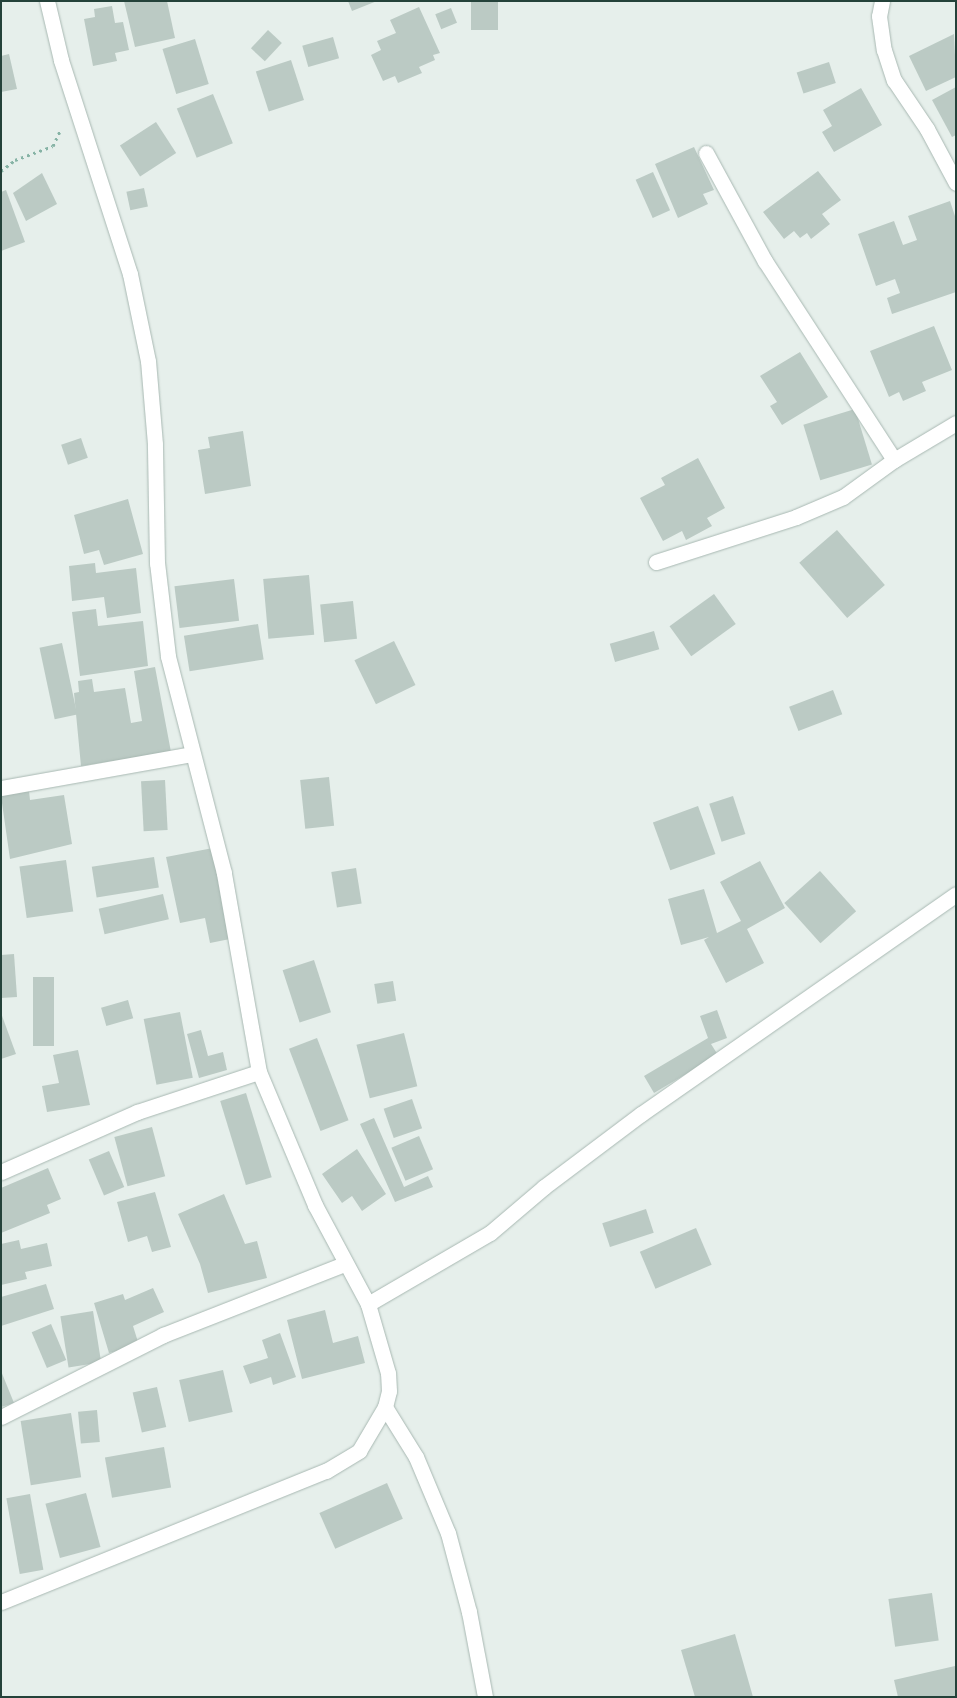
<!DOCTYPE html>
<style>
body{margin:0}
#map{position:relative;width:957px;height:1698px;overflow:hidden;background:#e6efeb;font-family:"Asap Condensed",sans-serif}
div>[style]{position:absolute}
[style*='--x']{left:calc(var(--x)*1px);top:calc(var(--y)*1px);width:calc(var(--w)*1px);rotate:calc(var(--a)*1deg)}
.building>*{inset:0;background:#bbcac4;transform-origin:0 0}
.path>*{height:3px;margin-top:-1.5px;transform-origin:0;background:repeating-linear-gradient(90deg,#86b3a5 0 2.5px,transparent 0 6.5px)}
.roads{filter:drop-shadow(0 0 1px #a8b8b2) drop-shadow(0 0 1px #a8b8b2)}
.minor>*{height:15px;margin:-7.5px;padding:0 7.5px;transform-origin:7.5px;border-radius:7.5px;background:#fff}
span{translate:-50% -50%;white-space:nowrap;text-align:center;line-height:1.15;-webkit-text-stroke:4px #f7fbf9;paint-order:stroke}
.frame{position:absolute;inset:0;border:2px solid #24423a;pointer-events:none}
</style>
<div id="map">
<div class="building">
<div style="clip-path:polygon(124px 1px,167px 1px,175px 38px,135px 47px)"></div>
<div style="clip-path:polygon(348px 1px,377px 1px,352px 11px)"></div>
<div style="left:471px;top:1px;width:27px;height:29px"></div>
<div style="clip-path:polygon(112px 6px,115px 23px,123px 22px,129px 50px,115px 53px,117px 61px,93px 66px,84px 19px,95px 17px,94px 9px)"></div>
<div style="clip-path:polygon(419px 7px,440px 53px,433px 55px,435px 60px,419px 67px,422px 73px,398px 83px,395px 76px,383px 81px,371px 55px,381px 50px,377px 41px,396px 33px,390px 20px)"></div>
<div style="left:451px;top:8px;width:16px;height:17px;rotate:68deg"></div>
<div style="left:268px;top:30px;width:19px;height:25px;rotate:43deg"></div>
<div style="clip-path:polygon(954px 34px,956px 77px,926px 91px,909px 56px)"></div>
<div style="left:333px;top:37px;width:22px;height:32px;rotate:74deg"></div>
<div style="left:195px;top:39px;width:47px;height:34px;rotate:73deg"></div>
<div style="clip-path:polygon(9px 54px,17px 89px,1px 92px,1px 56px)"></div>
<div style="left:291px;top:60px;width:42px;height:37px;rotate:72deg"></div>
<div style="left:829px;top:62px;width:22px;height:34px;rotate:72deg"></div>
<div style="clip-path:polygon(956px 87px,956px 135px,952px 137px,932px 100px)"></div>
<div style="clip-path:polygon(861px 88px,882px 125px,834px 152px,822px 132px,832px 126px,823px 110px)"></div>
<div style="left:213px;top:94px;width:53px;height:39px;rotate:68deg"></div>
<div style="left:156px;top:122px;width:37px;height:43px;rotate:57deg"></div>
<div style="clip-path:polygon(694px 147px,714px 190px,703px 194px,708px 204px,678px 218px,655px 164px)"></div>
<div style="clip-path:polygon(818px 171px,841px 200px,822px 214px,830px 224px,811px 239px,807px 233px,800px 238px,794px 231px,784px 239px,763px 212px)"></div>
<div style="left:653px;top:172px;width:42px;height:19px;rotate:66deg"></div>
<div style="clip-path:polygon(42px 173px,57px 204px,26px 221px,13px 193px)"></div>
<div style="left:144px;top:188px;width:19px;height:18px;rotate:78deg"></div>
<div style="clip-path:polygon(6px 190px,25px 242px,1px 251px,1px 192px)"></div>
<div style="clip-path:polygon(950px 201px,956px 219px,956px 292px,892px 314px,887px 298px,900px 293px,895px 279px,876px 286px,858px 234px,894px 221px,903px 245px,917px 240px,908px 216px)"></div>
<div style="clip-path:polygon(934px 326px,952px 370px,922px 382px,926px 391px,903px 401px,899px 392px,889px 397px,870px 351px)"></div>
<div style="clip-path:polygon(800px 352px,828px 397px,782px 425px,770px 406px,777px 402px,760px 376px)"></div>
<div style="left:855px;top:409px;width:58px;height:54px;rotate:73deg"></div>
<div style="clip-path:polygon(243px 431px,251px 486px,205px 494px,198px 450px,210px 448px,208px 437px)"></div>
<div style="left:81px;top:438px;width:21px;height:21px;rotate:71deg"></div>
<div style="clip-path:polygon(698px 458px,725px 508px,707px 518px,712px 526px,686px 540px,682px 531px,663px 541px,640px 498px,665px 485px,661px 478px)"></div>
<div style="clip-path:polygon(128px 499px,143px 554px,104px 565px,99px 550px,84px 554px,74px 515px)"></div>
<div style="left:837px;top:530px;width:73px;height:50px;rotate:49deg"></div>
<div style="clip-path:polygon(95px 563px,96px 573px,136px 568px,141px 613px,107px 618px,104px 597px,72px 601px,69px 566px)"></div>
<div style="left:309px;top:575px;width:60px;height:46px;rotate:85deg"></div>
<div style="left:234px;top:579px;width:42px;height:60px;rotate:83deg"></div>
<div style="left:714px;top:594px;width:37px;height:55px;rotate:54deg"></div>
<div style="left:353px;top:601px;width:38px;height:33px;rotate:84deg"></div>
<div style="clip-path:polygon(96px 609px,98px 626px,143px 621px,148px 666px,80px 676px,72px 612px)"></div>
<div style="left:258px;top:624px;width:36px;height:75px;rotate:81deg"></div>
<div style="left:654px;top:631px;width:19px;height:46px;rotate:74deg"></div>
<div style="left:394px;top:641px;width:49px;height:44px;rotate:64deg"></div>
<div style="left:62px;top:643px;width:73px;height:23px;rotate:78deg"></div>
<div style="clip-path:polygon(155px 667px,171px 752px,81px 766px,74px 693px,79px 692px,78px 681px,92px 679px,94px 692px,125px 688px,131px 723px,142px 721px,134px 671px)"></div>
<div style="left:833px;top:690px;width:26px;height:47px;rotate:69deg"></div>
<div style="left:329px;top:777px;width:49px;height:29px;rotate:84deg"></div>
<div style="left:165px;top:780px;width:50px;height:24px;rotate:87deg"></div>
<div style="clip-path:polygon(29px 791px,30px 800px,64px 795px,72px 844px,10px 859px,1px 796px)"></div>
<div style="left:733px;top:796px;width:40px;height:25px;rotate:72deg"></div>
<div style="left:698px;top:806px;width:51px;height:48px;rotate:70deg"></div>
<div style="clip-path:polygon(213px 848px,230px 939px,210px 943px,205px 918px,180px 923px,166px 857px)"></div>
<div style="left:154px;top:857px;width:31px;height:63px;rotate:81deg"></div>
<div style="left:66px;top:860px;width:52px;height:47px;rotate:82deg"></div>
<div style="clip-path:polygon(760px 861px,785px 908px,747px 929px,764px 963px,726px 983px,704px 940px,709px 937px,681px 945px,668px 899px,704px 889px,717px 933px,741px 921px,720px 882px)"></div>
<div style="left:356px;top:868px;width:36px;height:25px;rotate:81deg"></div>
<div style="left:820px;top:871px;width:54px;height:48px;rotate:48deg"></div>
<div style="left:163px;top:894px;width:26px;height:66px;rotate:77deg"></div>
<div style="clip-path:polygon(14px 954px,17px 997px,1px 998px,1px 955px)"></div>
<div style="left:314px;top:960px;width:55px;height:33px;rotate:72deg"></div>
<div style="left:33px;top:977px;width:21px;height:69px"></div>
<div style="left:393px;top:981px;width:20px;height:19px;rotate:81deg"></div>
<div style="left:128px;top:1000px;width:19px;height:28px;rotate:74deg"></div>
<div style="clip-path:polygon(717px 1010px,727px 1038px,711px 1044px,718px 1055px,654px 1093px,644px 1076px,708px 1038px,700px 1016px)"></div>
<div style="left:180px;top:1012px;width:67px;height:37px;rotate:79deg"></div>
<div style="clip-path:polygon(1px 1013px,16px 1054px,1px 1059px)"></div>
<div style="clip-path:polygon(201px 1030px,208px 1056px,223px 1052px,227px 1070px,199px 1078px,187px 1034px)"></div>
<div style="left:404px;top:1033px;width:55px;height:49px;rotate:76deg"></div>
<div style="left:317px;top:1038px;width:88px;height:30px;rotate:69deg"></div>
<div style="clip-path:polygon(78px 1050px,90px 1105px,47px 1112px,42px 1086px,59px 1083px,53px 1055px)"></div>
<div style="left:246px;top:1093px;width:88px;height:27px;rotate:73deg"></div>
<div style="left:412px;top:1099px;width:31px;height:30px;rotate:71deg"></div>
<div style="clip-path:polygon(374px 1118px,404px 1187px,428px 1176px,433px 1187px,395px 1202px,360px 1124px)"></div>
<div style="left:152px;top:1127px;width:51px;height:39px;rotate:75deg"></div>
<div style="left:419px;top:1136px;width:36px;height:30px;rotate:67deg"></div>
<div style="clip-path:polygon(357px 1149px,386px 1194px,362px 1211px,352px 1196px,342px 1203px,322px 1174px)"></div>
<div style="left:109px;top:1151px;width:39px;height:22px;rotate:67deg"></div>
<div style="clip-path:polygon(48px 1168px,61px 1199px,47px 1205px,50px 1213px,1px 1233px,1px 1188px)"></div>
<div style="clip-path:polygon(155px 1192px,171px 1247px,152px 1252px,147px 1236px,128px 1242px,117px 1202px)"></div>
<div style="clip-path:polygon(224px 1194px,245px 1244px,257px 1241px,267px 1278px,208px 1293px,200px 1264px,178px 1214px)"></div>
<div style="left:646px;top:1209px;width:25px;height:46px;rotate:72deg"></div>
<div style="left:696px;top:1228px;width:40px;height:61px;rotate:67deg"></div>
<div style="clip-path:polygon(19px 1240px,21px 1249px,47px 1243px,52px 1266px,25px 1272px,27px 1279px,1px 1285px,1px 1244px)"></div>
<div style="clip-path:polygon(46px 1284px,54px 1309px,1px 1326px,1px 1297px)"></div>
<div style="clip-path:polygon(153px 1288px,164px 1312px,133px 1326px,139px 1345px,109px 1353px,94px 1303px,123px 1294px,125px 1300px)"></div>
<div style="clip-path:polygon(325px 1310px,333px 1343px,358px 1336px,365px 1363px,302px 1379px,287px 1320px)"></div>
<div style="left:93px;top:1311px;width:52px;height:33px;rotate:81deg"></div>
<div style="left:51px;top:1324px;width:39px;height:21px;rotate:67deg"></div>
<div style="clip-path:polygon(280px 1333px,296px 1377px,273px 1385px,271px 1377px,250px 1384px,243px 1366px,268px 1358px,262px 1340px)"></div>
<div style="left:223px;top:1370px;width:43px;height:45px;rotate:77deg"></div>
<div style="clip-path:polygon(1px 1371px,14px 1403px,1px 1407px)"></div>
<div style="left:157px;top:1387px;width:41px;height:25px;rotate:77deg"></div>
<div style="left:97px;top:1410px;width:32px;height:19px;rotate:85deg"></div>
<div style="left:71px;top:1413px;width:65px;height:51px;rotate:81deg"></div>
<div style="left:164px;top:1447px;width:41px;height:60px;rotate:80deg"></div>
<div style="left:387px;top:1483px;width:39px;height:74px;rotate:66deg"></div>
<div style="left:86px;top:1493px;width:56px;height:42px;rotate:75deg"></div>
<div style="left:30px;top:1494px;width:77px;height:24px;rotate:80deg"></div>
<div style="left:932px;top:1593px;width:48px;height:44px;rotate:82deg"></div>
<div style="clip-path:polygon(735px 1634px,753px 1697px,695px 1697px,681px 1650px)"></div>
<div style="clip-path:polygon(955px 1666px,956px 1697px,898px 1697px,894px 1680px)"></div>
</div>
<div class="path">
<div style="--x:1;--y:171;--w:18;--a:-38"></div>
<div style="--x:15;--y:160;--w:40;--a:-20.2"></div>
<div style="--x:53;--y:146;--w:17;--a:-65"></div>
</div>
<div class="roads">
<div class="minor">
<div style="--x:882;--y:1;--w:15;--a:101"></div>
<div style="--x:879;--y:16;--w:34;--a:82"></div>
<div style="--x:884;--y:50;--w:32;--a:72"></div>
<div style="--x:894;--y:80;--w:59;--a:56"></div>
<div style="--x:927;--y:129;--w:61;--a:61.8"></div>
<div style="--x:706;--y:153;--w:123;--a:61.4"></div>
<div style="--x:765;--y:261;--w:237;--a:57"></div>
<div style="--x:656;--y:562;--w:147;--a:-17.8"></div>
<div style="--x:796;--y:517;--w:51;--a:-23.1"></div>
<div style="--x:843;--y:497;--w:63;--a:-36"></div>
<div style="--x:894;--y:460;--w:72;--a:-30.8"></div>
<div style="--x:1;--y:788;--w:193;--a:-10.1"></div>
<div style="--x:1;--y:1172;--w:149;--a:-23.8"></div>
<div style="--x:137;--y:1112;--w:128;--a:-18.2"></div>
<div style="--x:368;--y:1304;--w:141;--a:-30.2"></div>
<div style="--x:490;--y:1233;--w:71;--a:-40.4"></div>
<div style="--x:544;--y:1187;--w:121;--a:-37"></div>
<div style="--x:641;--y:1114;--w:384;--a:-34.9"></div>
<div style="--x:385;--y:1407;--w:59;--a:58.2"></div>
<div style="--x:416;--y:1457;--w:82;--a:67.2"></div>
<div style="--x:448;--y:1533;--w:82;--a:75.1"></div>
<div style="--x:469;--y:1612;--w:86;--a:79.3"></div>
<div style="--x:1;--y:1417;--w:182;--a:-26.8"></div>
<div style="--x:163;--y:1335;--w:194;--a:-21.4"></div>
<div style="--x:1;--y:1602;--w:350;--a:-22"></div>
<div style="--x:326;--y:1471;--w:39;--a:-31"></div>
<div style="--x:359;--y:1451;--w:51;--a:-59.4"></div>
<div style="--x:385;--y:1407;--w:16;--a:-76"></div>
<div style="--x:389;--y:1391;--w:18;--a:-93"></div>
<div style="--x:388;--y:1373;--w:72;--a:-106.2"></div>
<div style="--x:368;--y:1304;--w:112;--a:-118.2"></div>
<div style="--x:315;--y:1205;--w:144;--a:-112.8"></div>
<div style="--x:259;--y:1072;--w:202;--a:-100"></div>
<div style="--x:224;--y:873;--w:224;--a:-104.5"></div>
<div style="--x:168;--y:656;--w:94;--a:-96.7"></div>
<div style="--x:157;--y:563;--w:119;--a:-91"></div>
<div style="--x:155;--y:444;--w:83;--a:-94.8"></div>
<div style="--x:148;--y:361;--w:89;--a:-101.7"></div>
<div style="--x:130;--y:274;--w:225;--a:-107.9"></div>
<div style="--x:61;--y:60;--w:61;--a:-103.3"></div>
</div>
</div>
<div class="frame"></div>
</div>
